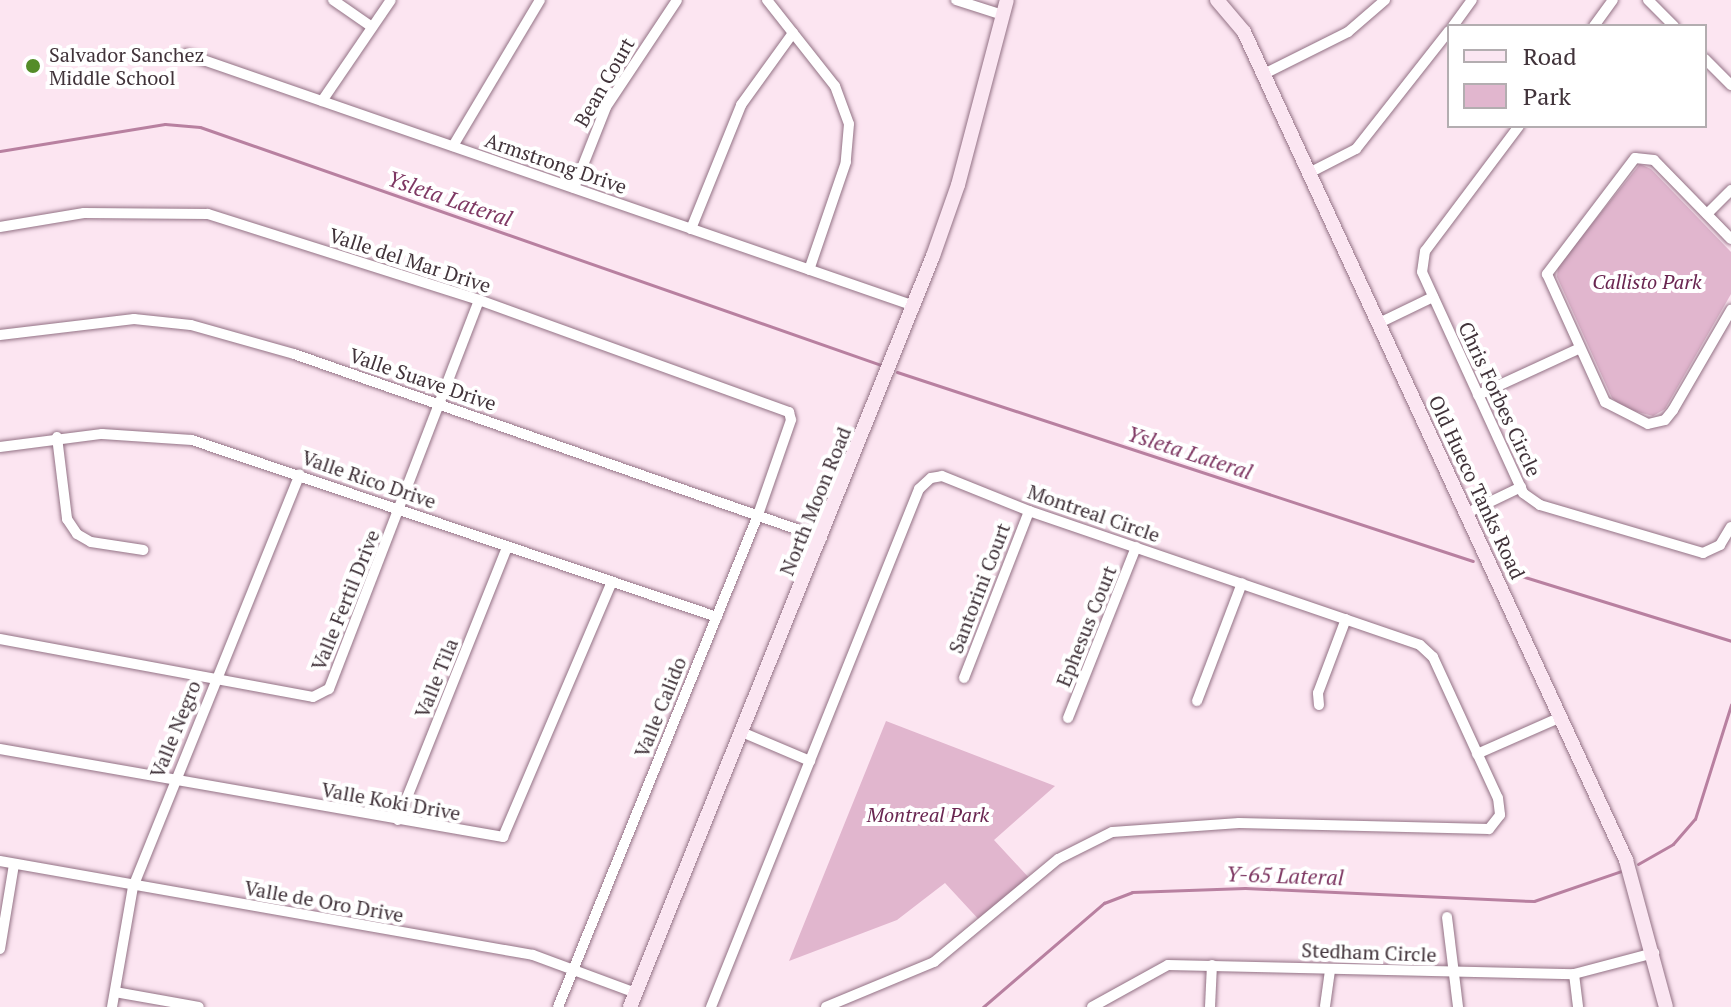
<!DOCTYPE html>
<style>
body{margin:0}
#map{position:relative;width:1731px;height:1007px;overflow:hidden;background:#fce5f1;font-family:"PT Serif",serif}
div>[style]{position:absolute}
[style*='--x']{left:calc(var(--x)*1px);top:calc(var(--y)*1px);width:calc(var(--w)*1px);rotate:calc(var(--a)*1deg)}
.green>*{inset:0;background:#e1b6ce}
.stream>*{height:3px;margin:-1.5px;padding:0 1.5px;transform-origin:1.5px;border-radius:1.5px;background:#b880a0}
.roads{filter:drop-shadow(0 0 2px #937285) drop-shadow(0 0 2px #937285)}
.street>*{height:10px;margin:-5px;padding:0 5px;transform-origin:5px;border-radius:5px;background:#fff}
.secondary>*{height:14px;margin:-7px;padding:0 7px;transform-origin:7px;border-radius:7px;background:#fbe6f2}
.dots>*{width:22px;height:22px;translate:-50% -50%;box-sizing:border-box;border:4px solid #fff;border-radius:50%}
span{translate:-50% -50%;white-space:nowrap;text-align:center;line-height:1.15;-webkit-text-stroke:8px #fff;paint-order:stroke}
.poi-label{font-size:20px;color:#41333a}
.left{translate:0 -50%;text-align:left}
.street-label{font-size:20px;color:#41333a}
.park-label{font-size:20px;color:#6a2651;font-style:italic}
.water-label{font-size:22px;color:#7f3964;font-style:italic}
.legend{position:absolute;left:1447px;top:24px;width:260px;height:104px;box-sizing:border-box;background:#fff;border:2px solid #b3adb0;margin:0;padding:10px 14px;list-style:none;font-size:24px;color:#41333a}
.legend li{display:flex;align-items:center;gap:16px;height:40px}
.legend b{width:40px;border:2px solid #b3adb0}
</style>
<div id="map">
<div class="green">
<div style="clip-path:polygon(1640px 164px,1651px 169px,1731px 252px,1731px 294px,1665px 409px,1653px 416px,1623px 408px,1612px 398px,1557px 277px,1558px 266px)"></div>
<div style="clip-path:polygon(886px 721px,1055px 786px,994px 840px,1032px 881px,982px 923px,945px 883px,897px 920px,789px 961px)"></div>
</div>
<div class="stream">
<div style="--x:0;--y:151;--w:167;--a:-9.3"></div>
<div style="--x:165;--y:124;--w:35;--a:5"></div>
<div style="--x:200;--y:127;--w:721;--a:19.26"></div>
<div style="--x:897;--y:372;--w:606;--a:18.17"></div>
<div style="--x:1512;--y:573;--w:229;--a:17.2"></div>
<div style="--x:1638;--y:864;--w:40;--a:-29.7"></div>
<div style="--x:1673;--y:844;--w:33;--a:-49"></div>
<div style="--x:1695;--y:819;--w:120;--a:-72.5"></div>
<div style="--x:983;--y:1007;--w:160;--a:-40.7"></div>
<div style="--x:1104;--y:903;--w:30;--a:-21"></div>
<div style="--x:1132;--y:892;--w:113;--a:-2"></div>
<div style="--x:1245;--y:888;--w:289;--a:2.6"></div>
<div style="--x:1534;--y:901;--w:92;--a:-19"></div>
</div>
<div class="roads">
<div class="street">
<div style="--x:333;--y:0;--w:47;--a:34.7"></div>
<div style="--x:767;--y:0;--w:110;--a:51.7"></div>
<div style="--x:835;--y:86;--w:40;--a:69.8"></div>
<div style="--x:849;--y:124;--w:38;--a:95"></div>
<div style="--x:846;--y:162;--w:114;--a:108.9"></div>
<div style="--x:956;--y:0;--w:49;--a:17.7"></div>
<div style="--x:1648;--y:0;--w:37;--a:45"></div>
<div style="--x:1453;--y:26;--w:32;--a:-54"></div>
<div style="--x:1594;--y:26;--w:32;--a:-54"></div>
<div style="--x:186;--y:54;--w:770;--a:19.09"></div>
<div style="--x:1705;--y:59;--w:37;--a:45"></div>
<div style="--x:1264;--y:74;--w:94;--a:-26.6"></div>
<div style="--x:1348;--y:32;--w:49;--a:-40.9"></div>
<div style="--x:322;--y:101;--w:122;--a:-55.7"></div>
<div style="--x:1519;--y:126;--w:156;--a:126.9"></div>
<div style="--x:1425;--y:251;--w:21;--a:98"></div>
<div style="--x:1422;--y:272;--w:243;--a:65.4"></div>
<div style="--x:1523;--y:493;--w:21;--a:35"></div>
<div style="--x:1540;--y:505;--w:170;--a:16.4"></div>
<div style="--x:1703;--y:553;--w:19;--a:-25"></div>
<div style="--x:1720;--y:545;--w:21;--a:-59"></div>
<div style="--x:453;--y:146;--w:170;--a:-59.2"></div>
<div style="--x:1309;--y:173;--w:53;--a:-27.1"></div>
<div style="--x:1356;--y:149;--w:150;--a:-51.8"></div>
<div style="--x:574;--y:188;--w:87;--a:-68.4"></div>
<div style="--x:606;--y:107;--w:128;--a:-56.4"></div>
<div style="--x:1707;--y:214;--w:34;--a:-45"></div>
<div style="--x:0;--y:227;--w:85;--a:-9.5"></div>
<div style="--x:84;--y:213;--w:124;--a:0.5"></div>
<div style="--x:208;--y:214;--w:284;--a:17.6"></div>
<div style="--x:479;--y:300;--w:330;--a:19.9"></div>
<div style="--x:789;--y:412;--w:8;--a:76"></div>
<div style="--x:791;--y:420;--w:101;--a:109.2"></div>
<div style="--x:758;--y:515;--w:531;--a:112.12"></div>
<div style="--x:691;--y:229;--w:134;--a:-68"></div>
<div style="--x:741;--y:105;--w:89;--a:-54.2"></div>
<div style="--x:1731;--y:239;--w:110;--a:-134.3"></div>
<div style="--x:1654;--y:160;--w:19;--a:-174"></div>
<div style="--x:1635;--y:158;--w:146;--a:127.2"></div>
<div style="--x:1547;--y:274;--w:141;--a:65.6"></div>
<div style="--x:1605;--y:402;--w:48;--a:27.1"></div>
<div style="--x:1648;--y:424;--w:17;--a:-13"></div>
<div style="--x:1665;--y:420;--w:13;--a:-51"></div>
<div style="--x:1673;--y:410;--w:116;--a:-59.9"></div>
<div style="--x:1379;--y:323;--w:60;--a:-25.7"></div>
<div style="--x:0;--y:335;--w:135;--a:-6.8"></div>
<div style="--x:134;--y:319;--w:57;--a:6"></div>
<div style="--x:191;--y:325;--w:107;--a:15.7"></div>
<div style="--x:294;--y:354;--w:559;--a:19.21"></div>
<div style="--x:1478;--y:395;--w:112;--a:-24.7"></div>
<div style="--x:57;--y:437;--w:83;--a:83"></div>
<div style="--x:67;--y:519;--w:18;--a:56"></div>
<div style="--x:77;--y:534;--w:16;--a:30"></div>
<div style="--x:91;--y:542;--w:53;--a:8.7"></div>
<div style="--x:0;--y:447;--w:103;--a:-7.3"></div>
<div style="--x:102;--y:434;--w:90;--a:3.8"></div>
<div style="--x:192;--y:440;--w:554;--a:18.63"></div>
<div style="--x:1467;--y:513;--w:60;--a:-25.7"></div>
<div style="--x:0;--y:639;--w:318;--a:10.5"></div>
<div style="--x:313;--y:697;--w:18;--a:-27"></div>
<div style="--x:329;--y:689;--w:417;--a:-68.9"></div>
<div style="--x:964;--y:678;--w:179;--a:-68.7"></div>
<div style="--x:1197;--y:701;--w:126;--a:-69.1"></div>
<div style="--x:1319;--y:705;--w:12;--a:-95"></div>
<div style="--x:1318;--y:693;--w:79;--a:-69.3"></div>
<div style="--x:1068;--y:718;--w:184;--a:-68.3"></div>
<div style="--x:744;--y:733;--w:72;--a:23"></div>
<div style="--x:0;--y:749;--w:511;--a:9.92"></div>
<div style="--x:503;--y:837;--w:277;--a:-66.9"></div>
<div style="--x:1477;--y:754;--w:92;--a:-23.8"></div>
<div style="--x:398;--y:820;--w:293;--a:-68.2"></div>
<div style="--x:0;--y:861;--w:541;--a:10"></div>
<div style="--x:533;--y:955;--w:110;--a:20.3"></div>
<div style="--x:1447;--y:917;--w:91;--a:83"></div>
<div style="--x:0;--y:949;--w:86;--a:-80.6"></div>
<div style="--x:1574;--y:974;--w:33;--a:83"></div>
<div style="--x:115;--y:992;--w:85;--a:10.1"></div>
<div style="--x:1325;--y:1006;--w:37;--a:-82"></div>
<div style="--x:112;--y:1007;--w:122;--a:-80.1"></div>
<div style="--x:133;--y:887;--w:445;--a:-68"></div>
<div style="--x:711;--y:1007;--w:558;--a:-68.12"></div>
<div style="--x:919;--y:489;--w:16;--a:-43"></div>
<div style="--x:931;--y:478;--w:11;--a:-10"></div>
<div style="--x:942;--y:476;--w:94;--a:21.9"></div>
<div style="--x:1029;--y:511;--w:413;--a:18.9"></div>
<div style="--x:1420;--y:645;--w:18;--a:43"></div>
<div style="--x:1433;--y:657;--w:155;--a:65.3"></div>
<div style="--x:1498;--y:798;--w:17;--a:83"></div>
<div style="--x:1500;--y:815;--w:18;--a:128"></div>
<div style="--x:1489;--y:829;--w:250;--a:-178.6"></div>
<div style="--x:1239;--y:823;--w:127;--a:175.9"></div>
<div style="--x:1112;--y:832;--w:60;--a:153.4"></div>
<div style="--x:1058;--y:859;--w:161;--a:140.3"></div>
<div style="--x:934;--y:962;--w:117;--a:157.4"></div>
<div style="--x:1092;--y:1007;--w:87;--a:-28.9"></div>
<div style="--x:1168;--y:965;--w:406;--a:1.3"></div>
<div style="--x:1574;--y:974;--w:83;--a:-14.7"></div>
<div style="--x:1210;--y:1007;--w:42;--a:-87.3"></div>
</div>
<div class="secondary">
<div style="--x:1217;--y:0;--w:42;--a:49.8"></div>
<div style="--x:1244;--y:32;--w:912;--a:65.23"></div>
<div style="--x:1626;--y:860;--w:152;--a:74.8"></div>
<div style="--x:630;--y:1007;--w:810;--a:-68.03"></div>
<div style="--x:933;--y:256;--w:75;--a:-70.6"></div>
<div style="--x:958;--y:185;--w:191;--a:-75.2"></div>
</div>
</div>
<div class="dots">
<div style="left:33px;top:66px;background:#548c28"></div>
</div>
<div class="poi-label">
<span class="left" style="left:49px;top:66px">Salvador Sanchez<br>Middle School</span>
</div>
<div class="street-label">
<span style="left:604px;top:82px;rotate:-60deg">Bean Court</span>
<span style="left:556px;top:163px;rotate:19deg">Armstrong Drive</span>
<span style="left:410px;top:260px;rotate:18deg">Valle del Mar Drive</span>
<span style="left:423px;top:379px;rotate:19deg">Valle Suave Drive</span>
<span style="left:1500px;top:399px;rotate:65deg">Chris Forbes Circle</span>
<span style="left:369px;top:479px;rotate:19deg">Valle Rico Drive</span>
<span style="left:1477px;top:487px;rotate:65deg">Old Hueco Tanks Road</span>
<span style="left:815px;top:501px;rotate:-68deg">North Moon Road</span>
<span style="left:1094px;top:513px;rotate:19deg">Montreal Circle</span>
<span style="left:979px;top:588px;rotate:-69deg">Santorini Court</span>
<span style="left:345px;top:600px;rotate:-68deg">Valle Fertil Drive</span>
<span style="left:1086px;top:626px;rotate:-68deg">Ephesus Court</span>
<span style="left:436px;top:678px;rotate:-68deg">Valle Tila</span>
<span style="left:660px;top:707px;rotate:-68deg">Valle Calido</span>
<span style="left:175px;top:729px;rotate:-68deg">Valle Negro</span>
<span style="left:391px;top:801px;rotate:10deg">Valle Koki Drive</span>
<span style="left:324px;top:901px;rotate:10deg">Valle de Oro Drive</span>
<span style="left:1369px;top:952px;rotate:2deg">Stedham Circle</span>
</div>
<div class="park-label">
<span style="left:1647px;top:281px">Callisto Park</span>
<span style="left:928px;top:814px">Montreal Park</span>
</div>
<div class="water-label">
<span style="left:450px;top:198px;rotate:19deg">Ysleta Lateral</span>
<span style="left:1190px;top:452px;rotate:18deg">Ysleta Lateral</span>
<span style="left:1285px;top:875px;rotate:2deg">Y-65 Lateral</span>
</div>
<ul class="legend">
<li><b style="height:10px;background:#fbe6f2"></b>Road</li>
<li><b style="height:22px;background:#e1b6ce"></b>Park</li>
</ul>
</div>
